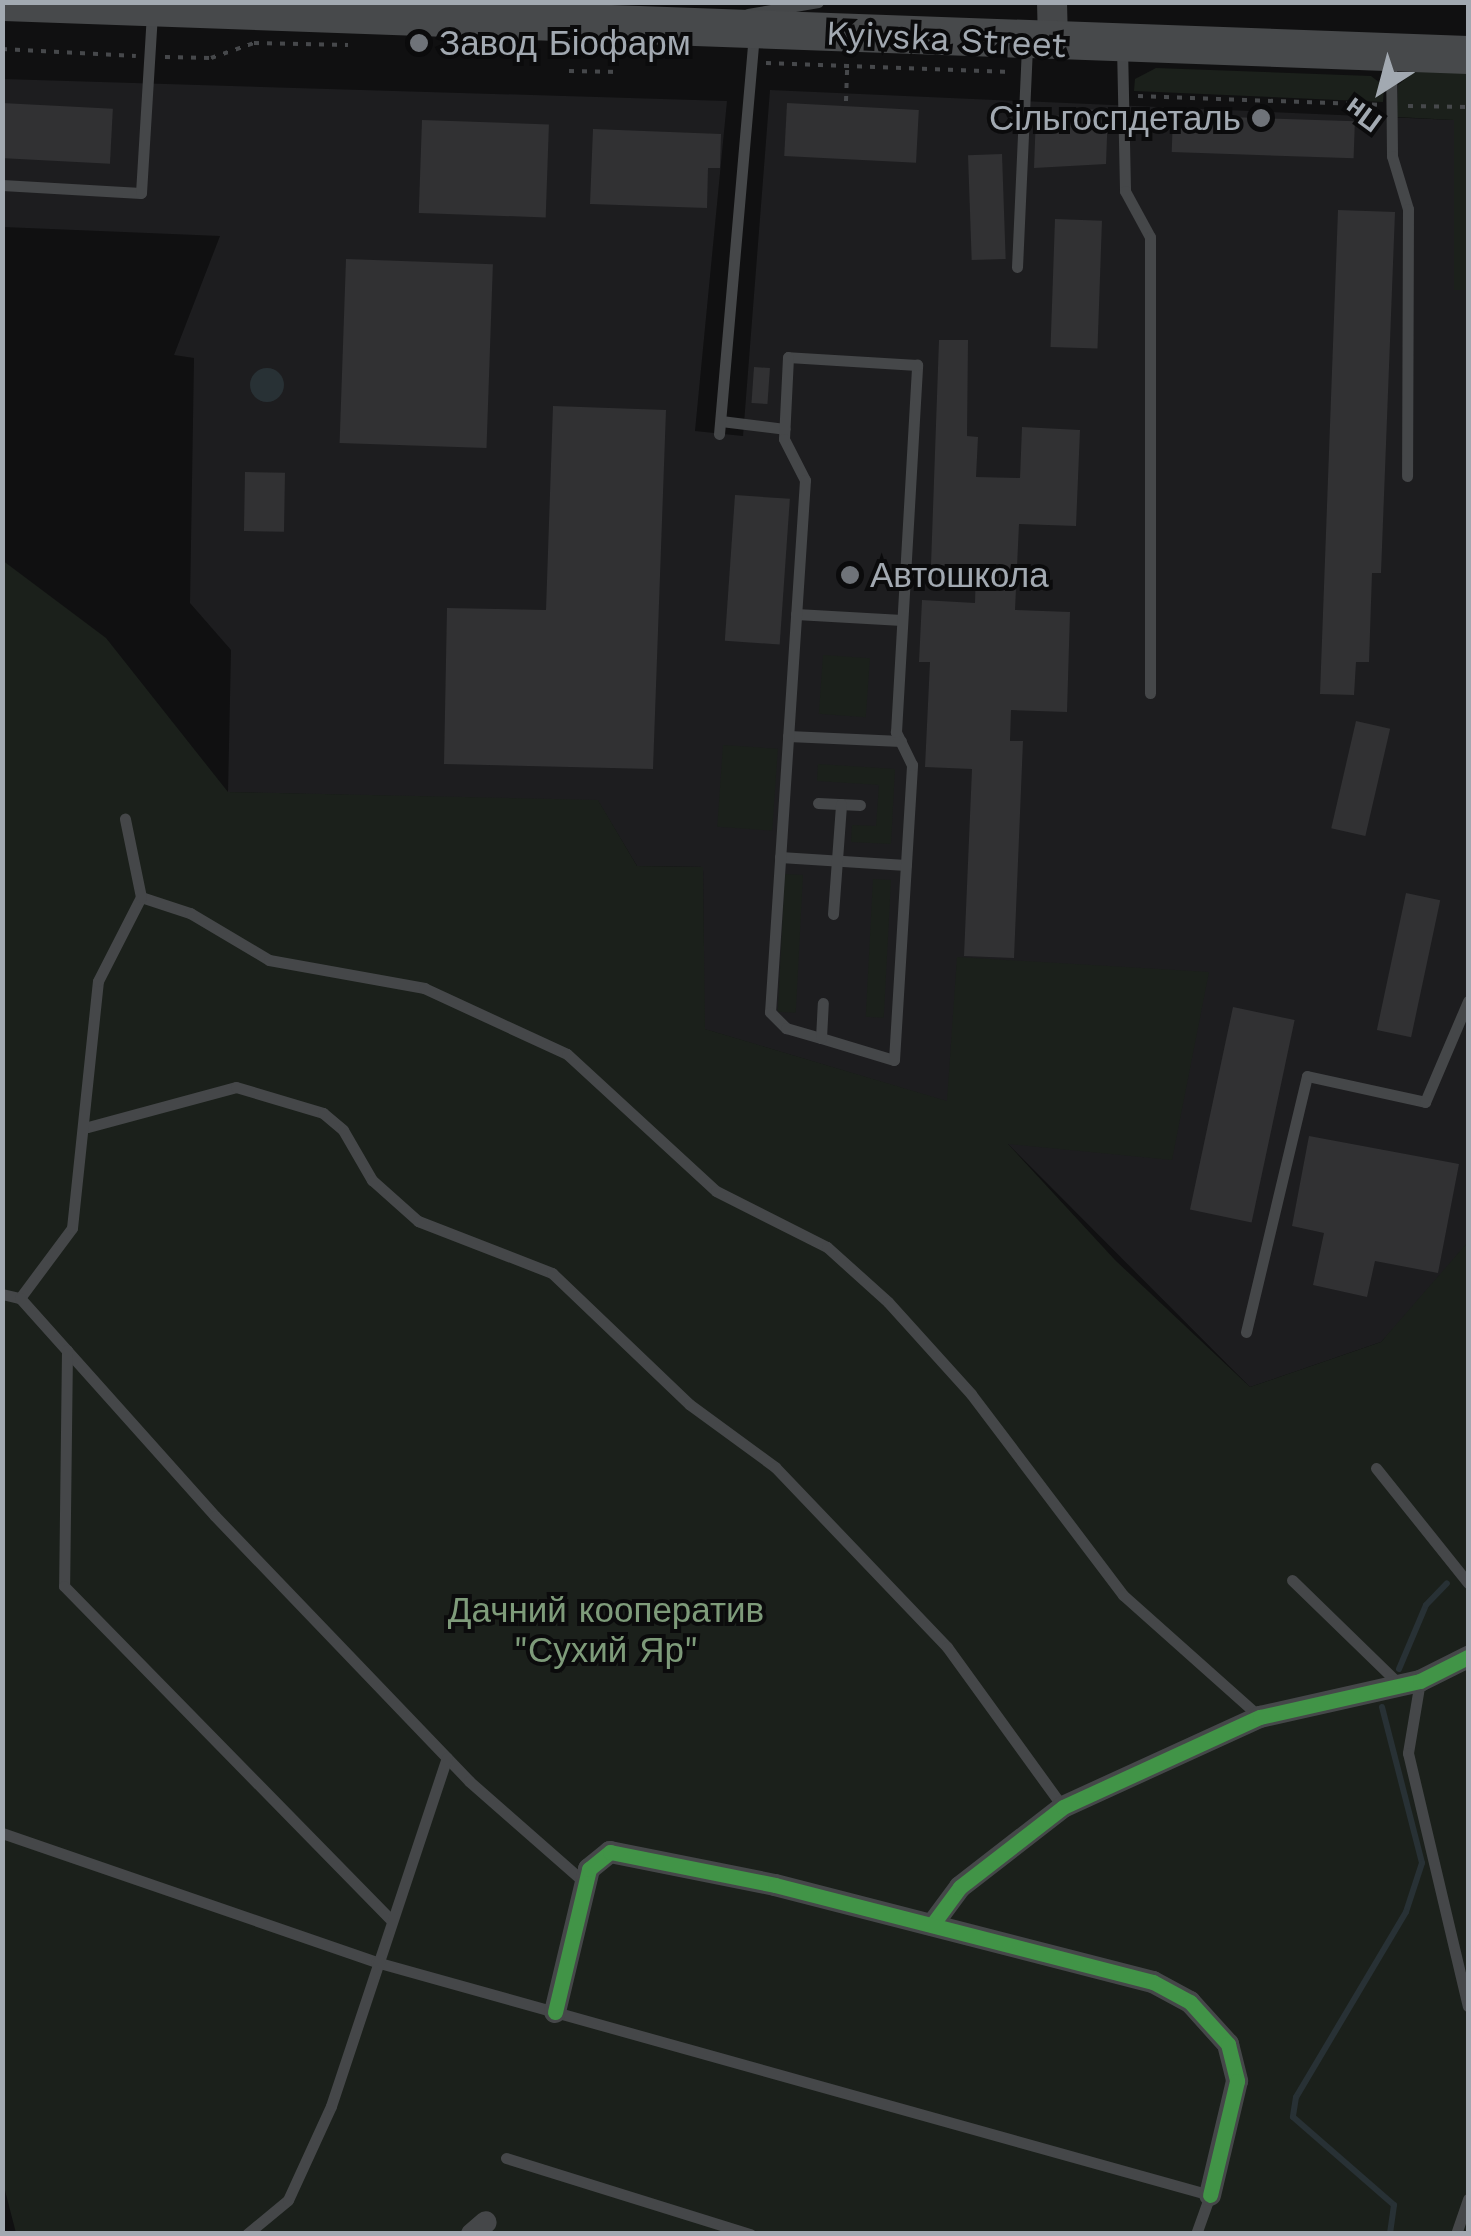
<!DOCTYPE html>
<meta charset="utf-8">
<style>
body{margin:0}
#map{position:relative;width:1471px;height:2236px;overflow:hidden;background:#101011;font-family:"Work Sans",sans-serif}
div>[style]{position:absolute}
[style*='--x']{left:calc(var(--x)*1px);top:calc(var(--y)*1px);width:calc(var(--w)*1px);rotate:calc(var(--a)*1deg)}
.built>*{inset:0;background:#1d1d1f}
.green>*{inset:0;background:#1b201b;transform-origin:0 0}
.water>*{inset:0;background:#283135}
.round{border-radius:50%}
.stream>*{height:6px;margin:-3px;padding:0 3px;transform-origin:3px;border-radius:3px;background:#283135}
.building>*{inset:0;background:#313133;transform-origin:0 0}
.path>*{height:4px;margin-top:-2px;transform-origin:0;background:repeating-linear-gradient(90deg,#46484b 0 5px,transparent 0 13px)}
.service>*{height:11px;margin:-5.5px;padding:0 5.5px;transform-origin:5.5px;border-radius:5.5px;background:#454749}
.minor>*{height:22px;margin:-11px;padding:0 11px;transform-origin:11px;border-radius:11px;background:#454749}
.tertiary>*{height:30px;margin:-15px;padding:0 15px;transform-origin:15px;border-radius:15px;background:#454749}
.primary>*{height:38px;margin:-19px;padding:0 19px;transform-origin:19px;border-radius:19px;background:#47494b}
.cycleway>*{height:15px;margin:-7.5px;padding:0 7.5px;transform-origin:7.5px;border-radius:7.5px;background:#419447}
.dots>*{width:28px;height:28px;translate:-50% -50%;box-sizing:border-box;border:5px solid #0b0b0c;border-radius:50%}
span{translate:-50% -50%;white-space:nowrap;text-align:center;line-height:1.15;-webkit-text-stroke:8px #0b0b0c;paint-order:stroke}
.street-label{font-size:35px;color:#a2a9b1}
.poi-label{font-size:35px;color:#a2a9b1}
.left{translate:0 -50%;text-align:left}
.right{translate:-100% -50%;text-align:right}
.park-label{font-size:35px;color:#7e9b7a}
.frame{position:absolute;inset:0;border:5px solid #a2a9b1;pointer-events:none}
.north{position:absolute;left:1331px;top:40px;width:100px;height:100px;-webkit-text-stroke:8px #0b0b0c;paint-order:stroke;rotate:216deg;font-size:28px;font-weight:700;line-height:40px;text-align:center;color:#a2a9b1}
.north::after{content:'';display:block;margin:auto;width:35px;height:45px;background:#a2a9b1;clip-path:polygon(50% 0,100% 100%,50% 72%,0 100%)}
</style>
<div id="map">
<div class="built">
<div style="clip-path:polygon(3px 79px,727px 101px,695px 431px,743px 436px,770px 90px,1454px 120px,1454px 290px,1468px 290px,1468px 1242px,1439px 1281px,1381px 1342px,1250px 1387px,1007px 1143px,948px 1102px,704px 1029px,703px 867px,637px 866px,598px 801px,228px 792px,231px 650px,190px 603px,194px 358px,174px 355px,220px 236px,3px 227px)"></div>
</div>
<div class="green">
<div style="clip-path:polygon(1156px 68px,1371px 76px,1384px 86px,1383px 102px,1134px 91px,1135px 79px)"></div>
<div style="clip-path:polygon(1468px 72px,1468px 290px,1454px 290px,1454px 120px,1397px 117px,1398px 85px,1414px 72px)"></div>
<div style="clip-path:polygon(2px 560px,106px 638px,228px 792px,598px 800px,637px 866px,703px 867px,705px 1029px,947px 1101px,957px 957px,1209px 972px,1172px 1160px,1008px 1144px,1115px 1260px,1250px 1387px,1381px 1342px,1468px 1242px,1468px 2233px,16px 2233px,2px 2179px)"></div>
<div style="left:823px;top:655px;width:47px;height:59px;rotate:4deg"></div>
<div style="left:723px;top:745px;width:55px;height:82px;rotate:4deg"></div>
<div style="clip-path:polygon(818px 764px,895px 769px,891px 844px,851px 842px,852px 825px,876px 826px,879px 785px,817px 781px)"></div>
<div style="left:785px;top:874px;width:18px;height:138px;rotate:3deg"></div>
<div style="left:873px;top:879px;width:18px;height:138px;rotate:3deg"></div>
</div>
<div class="water">
<div class="round" style="left:250px;top:368px;width:34px;height:34px"></div>
</div>
<div class="stream">
<div style="--x:1399;--y:1669;--w:69;--a:-67.1"></div>
<div style="--x:1426;--y:1605;--w:30;--a:-46"></div>
<div style="--x:1382;--y:1707;--w:161;--a:75.6"></div>
<div style="--x:1422;--y:1863;--w:52;--a:108.1"></div>
<div style="--x:1406;--y:1912;--w:215;--a:120.7"></div>
<div style="--x:1296;--y:2097;--w:20;--a:99"></div>
<div style="--x:1293;--y:2117;--w:134;--a:41.1"></div>
<div style="--x:1394;--y:2205;--w:29;--a:98"></div>
</div>
<div class="building">
<div style="left:2px;top:103px;width:111px;height:55px;rotate:3deg"></div>
<div style="left:787px;top:103px;width:132px;height:53px;rotate:3deg"></div>
<div style="clip-path:polygon(1072px 109px,1108px 110px,1106px 164px,1034px 168px,1036px 115px,1072px 116px)"></div>
<div style="left:1173px;top:115px;width:182px;height:37px;rotate:2deg"></div>
<div style="left:422px;top:120px;width:127px;height:93px;rotate:2deg"></div>
<div style="clip-path:polygon(593px 129px,721px 134px,720px 168px,708px 168px,707px 208px,590px 204px)"></div>
<div style="left:1002px;top:154px;width:105px;height:34px;rotate:88deg"></div>
<div style="clip-path:polygon(1338px 210px,1395px 212px,1381px 573px,1372px 573px,1369px 662px,1356px 662px,1354px 695px,1320px 694px)"></div>
<div style="left:1055px;top:219px;width:47px;height:128px;rotate:2deg"></div>
<div style="left:346px;top:259px;width:147px;height:184px;rotate:2deg"></div>
<div style="clip-path:polygon(939px 340px,968px 340px,967px 436px,978px 437px,976px 477px,1020px 478px,1022px 427px,1080px 430px,1076px 526px,1019px 524px,1015px 610px,1070px 612px,1067px 712px,1011px 710px,1010px 741px,1023px 741px,1014px 958px,964px 956px,972px 769px,925px 767px,930px 662px,919px 662px,922px 600px,975px 603px,976px 567px,931px 565px)"></div>
<div style="left:754px;top:367px;width:16px;height:36px;rotate:4deg"></div>
<div style="clip-path:polygon(553px 406px,666px 410px,653px 769px,444px 764px,447px 608px,546px 610px)"></div>
<div style="left:245px;top:472px;width:40px;height:59px;rotate:1deg"></div>
<div style="left:735px;top:495px;width:55px;height:146px;rotate:4deg"></div>
<div style="left:1356px;top:721px;width:35px;height:110px;rotate:13deg"></div>
<div style="left:1406px;top:893px;width:35px;height:140px;rotate:12deg"></div>
<div style="left:1233px;top:1007px;width:63px;height:207px;rotate:12deg"></div>
<div style="clip-path:polygon(1309px 1136px,1459px 1164px,1438px 1273px,1375px 1261px,1367px 1297px,1313px 1285px,1324px 1233px,1292px 1226px)"></div>
</div>
<div class="path">
<div style="--x:2;--y:49;--w:134;--a:3"></div>
<div style="--x:165;--y:57;--w:46;--a:1.2"></div>
<div style="--x:211;--y:58;--w:46;--a:-19.2"></div>
<div style="--x:254;--y:43;--w:94;--a:1.2"></div>
<div style="--x:766;--y:63;--w:245;--a:2.1"></div>
<div style="--x:569;--y:71;--w:51;--a:1.1"></div>
<div style="--x:1138;--y:96;--w:241;--a:2.1"></div>
<div style="--x:846;--y:101;--w:35;--a:-88"></div>
<div style="--x:1408;--y:106;--w:60;--a:1"></div>
</div>
<div class="service">
<div style="--x:748;--y:14;--w:71;--a:-9.7"></div>
<div style="--x:1122;--y:46;--w:145;--a:88.8"></div>
<div style="--x:1125;--y:191;--w:52;--a:61.5"></div>
<div style="--x:1150;--y:237;--w:456;--a:90"></div>
<div style="--x:1391;--y:58;--w:98;--a:89.4"></div>
<div style="--x:1392;--y:156;--w:55;--a:73.2"></div>
<div style="--x:1408;--y:209;--w:267;--a:90.2"></div>
<div style="--x:2;--y:185;--w:139;--a:3.3"></div>
<div style="--x:141;--y:193;--w:179;--a:-86.5"></div>
<div style="--x:1017;--y:267;--w:221;--a:-87.4"></div>
<div style="--x:721;--y:421;--w:64;--a:7.1"></div>
<div style="--x:719;--y:434;--w:401;--a:-85"></div>
<div style="--x:796;--y:614;--w:106;--a:3.2"></div>
<div style="--x:788;--y:736;--w:113;--a:2.5"></div>
<div style="--x:818;--y:803;--w:42;--a:2.7"></div>
<div style="--x:780;--y:857;--w:126;--a:3.6"></div>
<div style="--x:141;--y:897;--w:52;--a:18.1"></div>
<div style="--x:190;--y:913;--w:92;--a:30.7"></div>
<div style="--x:269;--y:960;--w:158;--a:10.2"></div>
<div style="--x:424;--y:988;--w:157;--a:24.8"></div>
<div style="--x:567;--y:1054;--w:202;--a:42.6"></div>
<div style="--x:716;--y:1191;--w:124;--a:26.8"></div>
<div style="--x:827;--y:1247;--w:82;--a:42"></div>
<div style="--x:888;--y:1302;--w:124;--a:47.9"></div>
<div style="--x:971;--y:1394;--w:252;--a:52.9"></div>
<div style="--x:1123;--y:1595;--w:183;--a:41.7"></div>
<div style="--x:833;--y:914;--w:110;--a:-85.8"></div>
<div style="--x:821;--y:1038;--w:76;--a:16.8"></div>
<div style="--x:894;--y:1060;--w:296;--a:-86.5"></div>
<div style="--x:912;--y:765;--w:37;--a:-116"></div>
<div style="--x:896;--y:732;--w:368;--a:-86.7"></div>
<div style="--x:917;--y:365;--w:129;--a:-176.5"></div>
<div style="--x:788;--y:357;--w:82;--a:92.8"></div>
<div style="--x:784;--y:439;--w:46;--a:62.9"></div>
<div style="--x:805;--y:480;--w:533;--a:93.76"></div>
<div style="--x:770;--y:1012;--w:23;--a:45"></div>
<div style="--x:786;--y:1028;--w:36;--a:16"></div>
<div style="--x:821;--y:1038;--w:35;--a:-87"></div>
<div style="--x:88;--y:1127;--w:153;--a:-15.1"></div>
<div style="--x:236;--y:1087;--w:91;--a:16.6"></div>
<div style="--x:323;--y:1113;--w:26;--a:40"></div>
<div style="--x:343;--y:1130;--w:58;--a:59.9"></div>
<div style="--x:372;--y:1180;--w:62;--a:41.7"></div>
<div style="--x:418;--y:1221;--w:144;--a:21.2"></div>
<div style="--x:552;--y:1273;--w:190;--a:43.7"></div>
<div style="--x:689;--y:1404;--w:107;--a:36.2"></div>
<div style="--x:775;--y:1467;--w:249;--a:46.3"></div>
<div style="--x:947;--y:1647;--w:198;--a:54.1"></div>
<div style="--x:2;--y:1294;--w:18;--a:13"></div>
<div style="--x:20;--y:1298;--w:87;--a:-53.4"></div>
<div style="--x:72;--y:1228;--w:248;--a:-84"></div>
<div style="--x:98;--y:981;--w:94;--a:-62.9"></div>
<div style="--x:141;--y:897;--w:80;--a:-101.6"></div>
<div style="--x:20;--y:1298;--w:292;--a:48.2"></div>
<div style="--x:215;--y:1516;--w:367;--a:46.2"></div>
<div style="--x:469;--y:1781;--w:154;--a:41.3"></div>
<div style="--x:1246;--y:1332;--w:263;--a:-76.6"></div>
<div style="--x:1307;--y:1076;--w:121;--a:12.4"></div>
<div style="--x:1425;--y:1102;--w:110;--a:-66.9"></div>
<div style="--x:67;--y:1350;--w:236;--a:90.7"></div>
<div style="--x:64;--y:1586;--w:466;--a:45.6"></div>
<div style="--x:1376;--y:1468;--w:147;--a:51.3"></div>
<div style="--x:1292;--y:1580;--w:148;--a:44.2"></div>
<div style="--x:1420;--y:1681;--w:73;--a:99.5"></div>
<div style="--x:1408;--y:1753;--w:260;--a:76.7"></div>
<div style="--x:2;--y:1833;--w:396;--a:19"></div>
<div style="--x:376;--y:1962;--w:866;--a:15.61"></div>
<div style="--x:1210;--y:2195;--w:41;--a:109.7"></div>
<div style="--x:506;--y:2158;--w:256;--a:17.3"></div>
<div style="--x:247;--y:2234;--w:53;--a:-39.7"></div>
<div style="--x:288;--y:2200;--w:103;--a:-65.4"></div>
<div style="--x:331;--y:2106;--w:367;--a:-71.6"></div>
<div style="--x:1456;--y:2234;--w:37;--a:-71"></div>
</div>
<div class="minor">
<div style="--x:932;--y:1925;--w:47;--a:-53.6"></div>
<div style="--x:960;--y:1887;--w:130;--a:-37.8"></div>
<div style="--x:1063;--y:1807;--w:217;--a:-24.6"></div>
<div style="--x:1260;--y:1717;--w:164;--a:-12.7"></div>
<div style="--x:1420;--y:1681;--w:54;--a:-26.6"></div>
<div style="--x:555;--y:2012;--w:147;--a:-76.6"></div>
<div style="--x:589;--y:1869;--w:27;--a:-39"></div>
<div style="--x:610;--y:1852;--w:168;--a:11.3"></div>
<div style="--x:775;--y:1885;--w:390;--a:14.4"></div>
<div style="--x:1153;--y:1982;--w:42;--a:28.4"></div>
<div style="--x:1190;--y:2002;--w:57;--a:47.9"></div>
<div style="--x:1228;--y:2044;--w:38;--a:76"></div>
<div style="--x:1237;--y:2081;--w:117;--a:103.3"></div>
<div style="--x:472;--y:2234;--w:18;--a:-41"></div>
</div>
<div class="tertiary">
<div style="--x:1052;--y:2;--w:41;--a:88.6"></div>
</div>
<div class="primary">
<div style="--x:4;--y:2;--w:1465;--a:2.07"></div>
</div>
<div class="cycleway">
<div style="--x:932;--y:1925;--w:47;--a:-53.6"></div>
<div style="--x:960;--y:1887;--w:130;--a:-37.8"></div>
<div style="--x:1063;--y:1807;--w:217;--a:-24.6"></div>
<div style="--x:1260;--y:1717;--w:164;--a:-12.7"></div>
<div style="--x:1420;--y:1681;--w:54;--a:-26.6"></div>
<div style="--x:555;--y:2012;--w:147;--a:-76.6"></div>
<div style="--x:589;--y:1869;--w:27;--a:-39"></div>
<div style="--x:610;--y:1852;--w:168;--a:11.3"></div>
<div style="--x:775;--y:1885;--w:390;--a:14.4"></div>
<div style="--x:1153;--y:1982;--w:42;--a:28.4"></div>
<div style="--x:1190;--y:2002;--w:57;--a:47.9"></div>
<div style="--x:1228;--y:2044;--w:38;--a:76"></div>
<div style="--x:1237;--y:2081;--w:117;--a:103.3"></div>
</div>
<div class="dots">
<div style="left:419px;top:43px;background:#6f7379"></div>
<div style="left:1261px;top:118px;background:#6f7379"></div>
<div style="left:850px;top:575px;background:#6f7379"></div>
</div>
<div class="street-label">
<span style="left:946px;top:39px;rotate:3deg">Kyivska Street</span>
</div>
<div class="poi-label">
<span class="left" style="left:439px;top:43px">Завод Біофарм</span>
<span class="right" style="left:1241px;top:118px">Сільгоспдеталь</span>
<span class="left" style="left:870px;top:575px">Автошкола</span>
</div>
<div class="park-label">
<span style="left:606px;top:1630px">Дачний кооператив<br>"Сухий Яр"</span>
</div>
<div class="frame"></div>
<div class="north">Пн</div>
</div>
